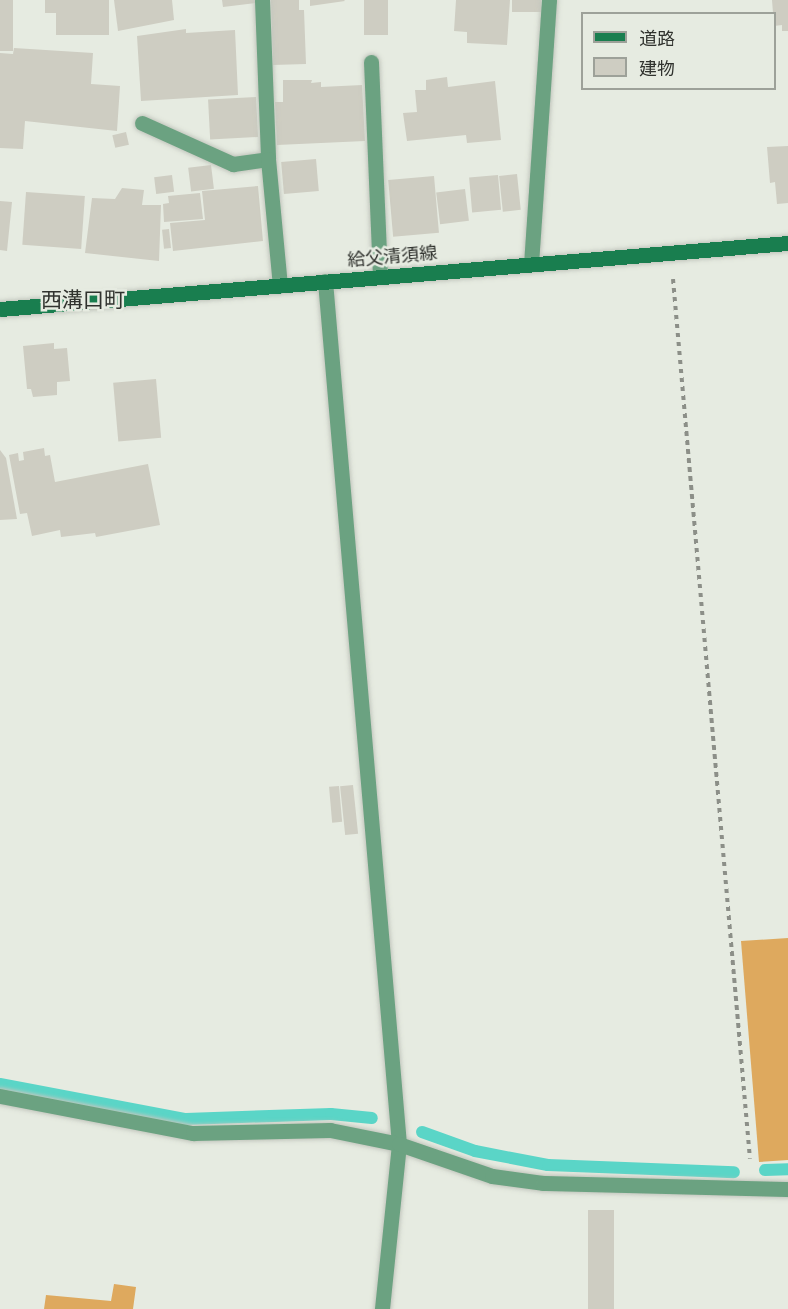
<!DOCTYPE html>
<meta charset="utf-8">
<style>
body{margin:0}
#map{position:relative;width:788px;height:1309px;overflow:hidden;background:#e6ebe1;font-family:"Noto Sans","Noto Sans JP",sans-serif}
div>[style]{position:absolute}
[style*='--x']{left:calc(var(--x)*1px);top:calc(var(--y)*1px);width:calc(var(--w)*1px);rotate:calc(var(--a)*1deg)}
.forest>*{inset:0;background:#dea95e}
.stream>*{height:12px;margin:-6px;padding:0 6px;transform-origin:6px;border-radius:6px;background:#5ad5c7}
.building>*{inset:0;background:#cecdc2;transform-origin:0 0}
.path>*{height:4px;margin-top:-2px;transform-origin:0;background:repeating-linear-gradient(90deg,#8c8f88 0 4.5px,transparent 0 9px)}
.roads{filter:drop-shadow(0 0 2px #c2c6bd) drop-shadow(0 0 2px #c2c6bd)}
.lane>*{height:15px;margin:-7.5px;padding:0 7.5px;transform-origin:7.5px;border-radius:7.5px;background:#6ba281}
.street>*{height:15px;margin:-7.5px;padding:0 7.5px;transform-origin:7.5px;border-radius:7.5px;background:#6ba281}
.secondary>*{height:15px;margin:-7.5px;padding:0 7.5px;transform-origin:7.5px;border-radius:7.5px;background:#197e4f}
span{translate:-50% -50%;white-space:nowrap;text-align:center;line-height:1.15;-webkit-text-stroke:5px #e6ebe1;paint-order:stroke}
.street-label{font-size:18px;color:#30322e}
.quarter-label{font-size:21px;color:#30322e}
.legend{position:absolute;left:581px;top:12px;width:195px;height:78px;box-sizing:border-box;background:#e6ebe1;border:2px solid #9da199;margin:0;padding:8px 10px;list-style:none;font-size:18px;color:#30322e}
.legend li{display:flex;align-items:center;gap:12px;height:30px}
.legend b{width:30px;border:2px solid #9da199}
</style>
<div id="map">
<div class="forest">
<div style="clip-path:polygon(788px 938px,788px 1160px,759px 1162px,741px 941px)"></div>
<div style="clip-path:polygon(114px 1284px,136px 1287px,133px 1309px,44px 1309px,46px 1295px,111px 1301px)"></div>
</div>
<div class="stream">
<div style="--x:0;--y:1084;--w:189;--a:10.7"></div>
<div style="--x:186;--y:1119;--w:145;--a:-2"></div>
<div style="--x:331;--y:1114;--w:41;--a:5.6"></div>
<div style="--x:422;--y:1132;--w:56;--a:19.7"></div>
<div style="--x:475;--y:1151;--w:74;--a:10.9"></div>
<div style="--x:548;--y:1165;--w:186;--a:2.2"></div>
<div style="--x:765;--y:1170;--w:23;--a:-2"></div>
</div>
<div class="building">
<div style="left:0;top:0;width:13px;height:51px"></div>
<div style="clip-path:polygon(45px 0,109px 0,109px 35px,56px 35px,56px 13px,45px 13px)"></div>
<div style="clip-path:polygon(114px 0,172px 0,174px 20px,118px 31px)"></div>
<div style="clip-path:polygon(222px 0,257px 0,257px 3px,223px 7px)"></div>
<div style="clip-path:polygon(271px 0,299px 0,299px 10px,304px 10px,306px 64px,273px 65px)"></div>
<div style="clip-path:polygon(310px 0,344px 0,345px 1px,310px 6px)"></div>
<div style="left:364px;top:0;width:24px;height:35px"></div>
<div style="clip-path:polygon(456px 0,510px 0,507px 45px,467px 43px,467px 32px,454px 31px)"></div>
<div style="left:512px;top:0;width:29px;height:12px"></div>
<div style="clip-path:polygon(772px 0,788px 0,788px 31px,782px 31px,782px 25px,774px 26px)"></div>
<div style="clip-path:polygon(186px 29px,186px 33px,235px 30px,238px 95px,141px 101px,137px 36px)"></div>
<div style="clip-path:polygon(14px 48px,93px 53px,91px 84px,120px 86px,117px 131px,25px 121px,23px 149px,0 148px,0 53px,13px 54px)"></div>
<div style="clip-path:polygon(447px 77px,448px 87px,495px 81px,501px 140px,467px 143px,466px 135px,407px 141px,403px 113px,417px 112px,415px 90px,426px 90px,426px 80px)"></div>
<div style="clip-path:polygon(283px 80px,312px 80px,311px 83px,321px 82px,321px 87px,362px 85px,365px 141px,277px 145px,275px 102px,283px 102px)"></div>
<div style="left:256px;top:97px;width:40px;height:48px;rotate:87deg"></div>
<div style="left:126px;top:132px;width:13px;height:14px;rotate:77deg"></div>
<div style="clip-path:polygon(788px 146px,788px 203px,777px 204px,775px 182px,770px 183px,767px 147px)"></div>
<div style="left:316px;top:159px;width:32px;height:35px;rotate:85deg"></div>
<div style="left:211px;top:165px;width:24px;height:23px;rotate:83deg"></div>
<div style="left:517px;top:174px;width:36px;height:18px;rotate:84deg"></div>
<div style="left:172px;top:175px;width:17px;height:18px;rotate:83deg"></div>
<div style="left:498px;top:175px;width:35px;height:29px;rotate:85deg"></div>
<div style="left:434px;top:176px;width:57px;height:46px;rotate:85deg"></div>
<div style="clip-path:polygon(258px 186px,263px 241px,173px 251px,170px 223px,205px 220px,202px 191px)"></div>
<div style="clip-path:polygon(122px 188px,144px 190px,142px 205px,161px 205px,159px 261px,85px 253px,92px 198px,115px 199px)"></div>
<div style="left:465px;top:189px;width:32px;height:29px;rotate:83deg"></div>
<div style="left:26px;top:192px;width:59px;height:53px;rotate:4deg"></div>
<div style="clip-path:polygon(200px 193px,203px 219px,164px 222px,163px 204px,169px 203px,168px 196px)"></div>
<div style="clip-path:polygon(0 201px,12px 202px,7px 251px,0 250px)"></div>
<div style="left:169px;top:229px;width:19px;height:7px;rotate:84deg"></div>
<div style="clip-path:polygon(54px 343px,54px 349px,67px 348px,70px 381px,57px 382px,57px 395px,33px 397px,31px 389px,27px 389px,23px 346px)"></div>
<div style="left:156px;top:379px;width:59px;height:43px;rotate:85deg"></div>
<div style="clip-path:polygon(44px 448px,45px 456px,50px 455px,55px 482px,148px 464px,160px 525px,96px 537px,95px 533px,61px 537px,60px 530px,32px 536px,27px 513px,20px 514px,9px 455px,18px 453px,19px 461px,24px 460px,23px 452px)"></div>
<div style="clip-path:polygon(0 450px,6px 458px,17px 519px,0 520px)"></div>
<div style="left:353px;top:785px;width:49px;height:13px;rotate:84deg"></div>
<div style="left:339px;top:786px;width:36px;height:10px;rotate:85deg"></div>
<div style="left:588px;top:1210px;width:26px;height:99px"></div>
</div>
<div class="path">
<div style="--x:673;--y:279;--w:883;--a:85"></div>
</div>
<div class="roads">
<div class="lane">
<div style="--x:371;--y:62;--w:215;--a:87.6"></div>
<div style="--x:142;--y:123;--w:100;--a:24.3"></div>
<div style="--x:233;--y:164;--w:35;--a:-8"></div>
</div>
<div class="street">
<div style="--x:262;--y:0;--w:159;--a:87.8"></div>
<div style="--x:268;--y:159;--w:127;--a:84.6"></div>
<div style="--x:531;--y:264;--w:265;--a:-86.1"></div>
<div style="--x:325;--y:281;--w:866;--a:85.1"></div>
<div style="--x:399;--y:1144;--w:166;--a:95.9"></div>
<div style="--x:0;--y:1096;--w:197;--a:10.9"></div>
<div style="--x:193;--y:1133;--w:137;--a:-1.3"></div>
<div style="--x:330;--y:1130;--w:70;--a:11.5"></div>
<div style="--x:399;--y:1144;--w:98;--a:19"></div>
<div style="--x:492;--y:1176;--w:51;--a:7.8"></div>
<div style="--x:543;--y:1183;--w:245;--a:1.4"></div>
</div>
<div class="secondary">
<div style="--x:0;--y:309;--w:791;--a:-4.79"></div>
</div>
</div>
<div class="street-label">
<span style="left:392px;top:256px;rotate:-5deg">給父清須線</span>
</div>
<div class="quarter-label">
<span style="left:83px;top:299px">西溝口町</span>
</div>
<ul class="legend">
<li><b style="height:8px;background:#197e4f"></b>道路</li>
<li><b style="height:16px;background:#cecdc2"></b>建物</li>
</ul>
</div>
